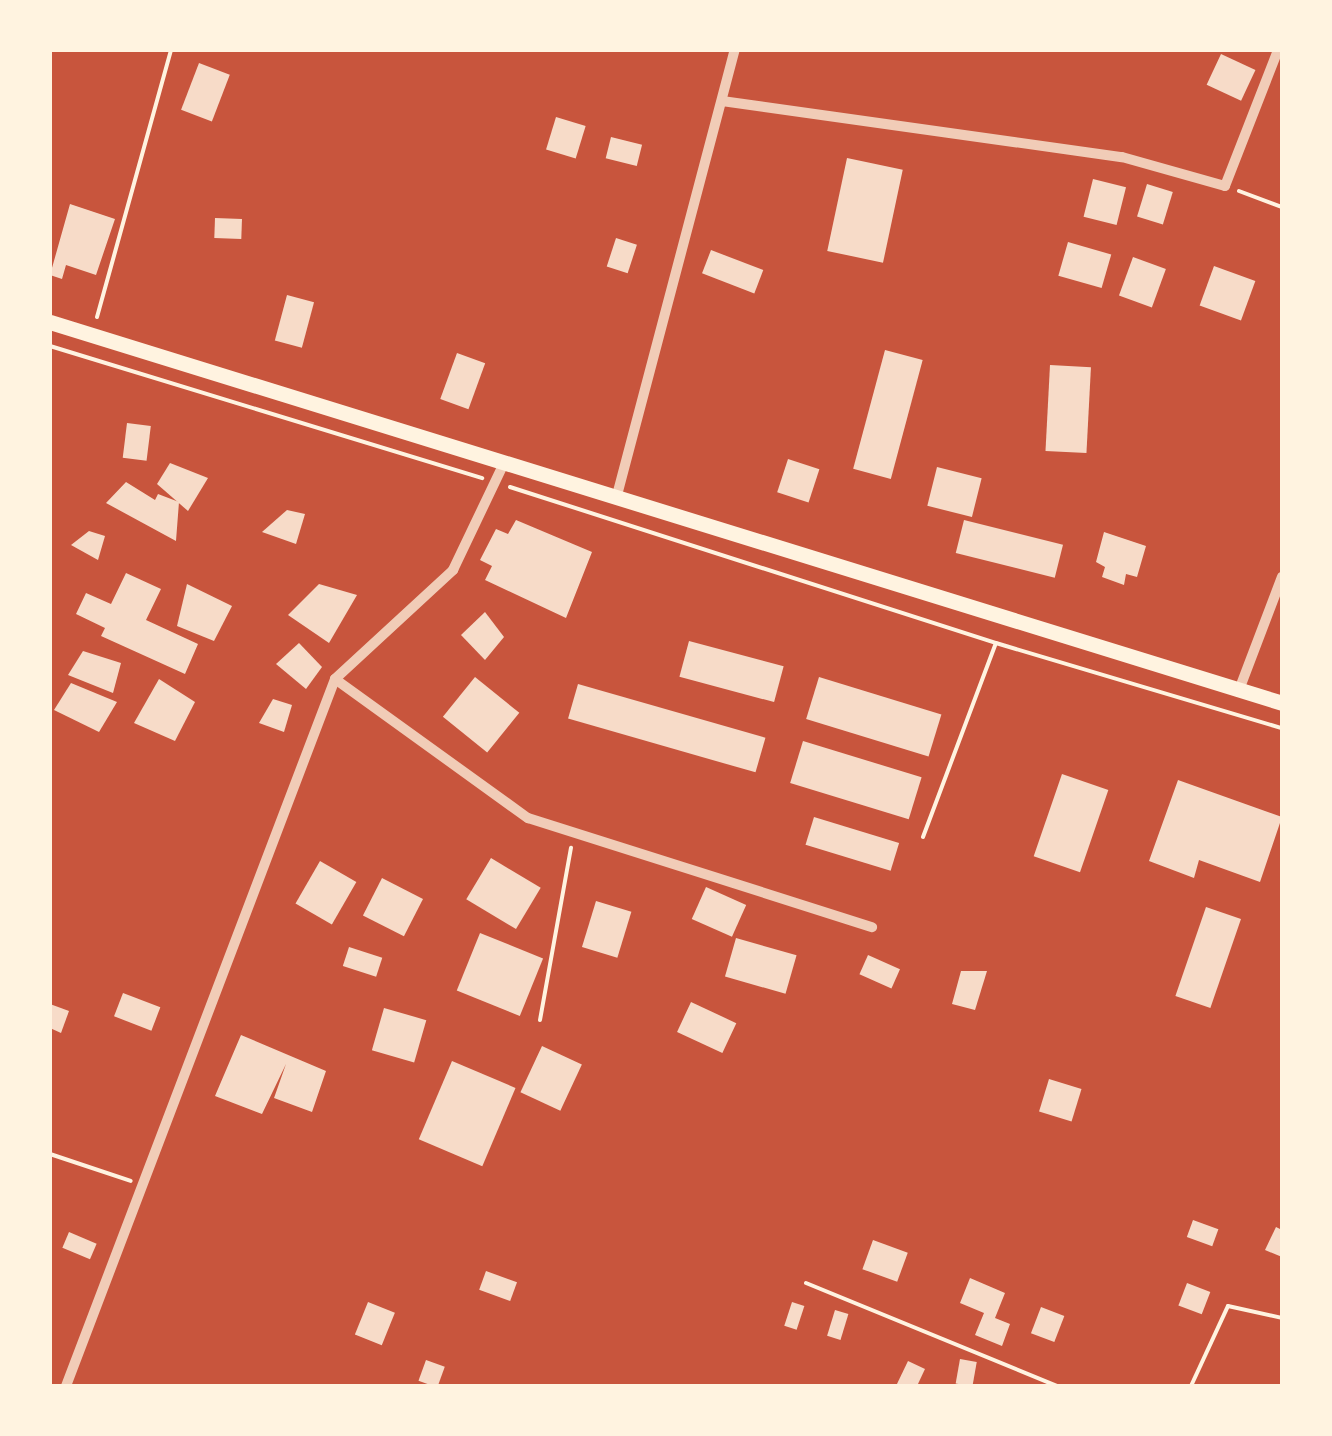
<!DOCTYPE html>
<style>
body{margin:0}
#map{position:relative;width:1332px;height:1436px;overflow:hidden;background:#c8553d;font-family:"IBM Plex Sans",sans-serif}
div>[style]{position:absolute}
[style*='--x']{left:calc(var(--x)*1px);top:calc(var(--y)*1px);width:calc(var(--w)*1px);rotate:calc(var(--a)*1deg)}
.building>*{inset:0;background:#f7dbc8;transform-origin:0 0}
.path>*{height:4px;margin:-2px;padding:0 2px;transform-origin:2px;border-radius:2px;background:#fff3e0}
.minor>*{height:10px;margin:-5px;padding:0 5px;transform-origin:5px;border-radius:5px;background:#f1ccb7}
.trunk>*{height:15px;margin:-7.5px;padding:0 7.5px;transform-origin:7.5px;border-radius:7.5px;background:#fff3e0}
span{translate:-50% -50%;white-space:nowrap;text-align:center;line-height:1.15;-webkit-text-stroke:8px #fff3e0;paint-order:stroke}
.frame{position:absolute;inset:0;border:52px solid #fff3e0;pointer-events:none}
</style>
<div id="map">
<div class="building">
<div style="left:1221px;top:54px;width:38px;height:34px;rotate:25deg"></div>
<div style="left:199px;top:63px;width:33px;height:50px;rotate:21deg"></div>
<div style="left:556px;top:117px;width:31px;height:34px;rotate:17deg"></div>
<div style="left:611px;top:137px;width:32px;height:22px;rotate:14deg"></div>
<div style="left:847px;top:158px;width:57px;height:95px;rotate:12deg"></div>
<div style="left:1093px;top:179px;width:34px;height:39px;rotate:14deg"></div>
<div style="left:1147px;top:184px;width:27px;height:34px;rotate:17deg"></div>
<div style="clip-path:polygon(70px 204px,115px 219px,96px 275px,66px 265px,62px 279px,50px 275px)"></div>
<div style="left:215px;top:218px;width:27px;height:20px;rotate:2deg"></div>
<div style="left:616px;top:238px;width:22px;height:30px;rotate:18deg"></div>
<div style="left:1068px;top:242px;width:45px;height:35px;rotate:16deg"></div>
<div style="left:711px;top:250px;width:56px;height:25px;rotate:21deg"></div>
<div style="left:1133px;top:257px;width:35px;height:41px;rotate:20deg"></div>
<div style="left:1214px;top:266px;width:44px;height:42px;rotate:20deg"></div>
<div style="left:287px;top:295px;width:28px;height:47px;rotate:15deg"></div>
<div style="left:885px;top:350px;width:39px;height:123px;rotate:15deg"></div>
<div style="left:457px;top:353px;width:30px;height:49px;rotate:20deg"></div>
<div style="left:1050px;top:365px;width:41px;height:86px;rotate:3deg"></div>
<div style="left:127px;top:423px;width:24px;height:35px;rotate:7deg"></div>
<div style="left:788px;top:459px;width:33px;height:35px;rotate:18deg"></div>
<div style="clip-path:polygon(170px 463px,208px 478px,188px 511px,157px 484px)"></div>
<div style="left:937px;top:467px;width:46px;height:40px;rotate:14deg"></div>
<div style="clip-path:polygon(126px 482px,155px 500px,158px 494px,179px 502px,176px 541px,106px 503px)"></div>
<div style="clip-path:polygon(287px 510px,305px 514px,296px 544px,262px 532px)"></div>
<div style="clip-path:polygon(516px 520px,592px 552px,566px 618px,485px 580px,492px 566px,480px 560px,496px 529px,508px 534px)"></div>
<div style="left:964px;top:520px;width:102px;height:34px;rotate:14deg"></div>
<div style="clip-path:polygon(89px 531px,105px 536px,98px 560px,71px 545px)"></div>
<div style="clip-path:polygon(1104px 532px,1146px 546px,1137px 577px,1126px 574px,1124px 585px,1102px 577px,1105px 567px,1096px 562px)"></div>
<div style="clip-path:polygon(126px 573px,161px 589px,146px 620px,198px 644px,185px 674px,101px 636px,105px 628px,76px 614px,86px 593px,111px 604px)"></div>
<div style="clip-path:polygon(187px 584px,232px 606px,214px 641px,177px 626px)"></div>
<div style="clip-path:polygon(319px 584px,357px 595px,329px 643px,288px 615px)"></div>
<div style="clip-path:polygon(485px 612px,504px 637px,485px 660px,461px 635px)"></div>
<div style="left:689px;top:641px;width:98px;height:37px;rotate:15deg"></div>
<div style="clip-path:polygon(299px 643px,322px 667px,306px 689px,276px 664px)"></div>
<div style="clip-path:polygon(83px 651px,121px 663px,113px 693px,68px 675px)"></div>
<div style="left:475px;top:677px;width:57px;height:51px;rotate:39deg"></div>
<div style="left:819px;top:677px;width:128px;height:44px;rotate:17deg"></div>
<div style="clip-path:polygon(159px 679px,195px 702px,175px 741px,134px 723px)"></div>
<div style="clip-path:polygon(71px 683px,117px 702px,99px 732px,54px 710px)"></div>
<div style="left:578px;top:684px;width:195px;height:36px;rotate:16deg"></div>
<div style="clip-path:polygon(273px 699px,292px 705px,284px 732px,259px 723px)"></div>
<div style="left:803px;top:741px;width:124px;height:44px;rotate:17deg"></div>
<div style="left:1062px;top:774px;width:49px;height:87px;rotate:19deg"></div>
<div style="clip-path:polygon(1178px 780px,1282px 817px,1260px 882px,1199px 860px,1194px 878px,1149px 861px)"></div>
<div style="left:814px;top:817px;width:89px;height:29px;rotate:17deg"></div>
<div style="left:491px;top:858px;width:58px;height:48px;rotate:31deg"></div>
<div style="left:320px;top:861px;width:42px;height:49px;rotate:30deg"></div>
<div style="left:382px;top:878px;width:46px;height:42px;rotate:27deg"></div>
<div style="left:706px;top:887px;width:44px;height:35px;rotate:24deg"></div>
<div style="left:596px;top:901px;width:37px;height:48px;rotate:17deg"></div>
<div style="left:1206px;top:907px;width:37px;height:94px;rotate:19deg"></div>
<div style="left:480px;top:933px;width:68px;height:62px;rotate:22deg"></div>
<div style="left:736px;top:938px;width:63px;height:40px;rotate:16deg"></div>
<div style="left:349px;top:947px;width:35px;height:20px;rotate:18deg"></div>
<div style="left:868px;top:955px;width:35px;height:21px;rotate:24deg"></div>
<div style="clip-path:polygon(961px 971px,987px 971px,975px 1010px,952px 1004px)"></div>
<div style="left:123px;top:993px;width:40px;height:25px;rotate:21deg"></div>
<div style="left:691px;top:1002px;width:50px;height:33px;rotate:25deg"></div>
<div style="clip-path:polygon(50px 1004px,69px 1011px,61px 1033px,50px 1028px)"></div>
<div style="left:384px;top:1008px;width:44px;height:44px;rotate:16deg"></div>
<div style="clip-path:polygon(241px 1035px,326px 1071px,312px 1112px,274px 1098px,286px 1064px,262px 1114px,215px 1096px)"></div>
<div style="left:542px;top:1046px;width:44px;height:51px;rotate:25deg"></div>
<div style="left:452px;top:1061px;width:69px;height:85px;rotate:23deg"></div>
<div style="left:1049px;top:1079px;width:34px;height:34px;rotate:17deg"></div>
<div style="left:1193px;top:1220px;width:27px;height:18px;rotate:20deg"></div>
<div style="clip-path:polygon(1276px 1227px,1282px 1230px,1282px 1257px,1265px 1250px)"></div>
<div style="left:69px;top:1232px;width:30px;height:17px;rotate:23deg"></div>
<div style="left:873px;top:1240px;width:37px;height:31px;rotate:20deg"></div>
<div style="left:486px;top:1271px;width:33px;height:20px;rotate:20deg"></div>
<div style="clip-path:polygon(970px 1278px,1005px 1293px,995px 1318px,1010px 1324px,1002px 1346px,975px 1335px,984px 1313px,960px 1303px)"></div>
<div style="left:1187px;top:1283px;width:25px;height:24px;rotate:21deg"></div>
<div style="left:368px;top:1302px;width:29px;height:35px;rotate:22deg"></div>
<div style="left:792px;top:1302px;width:13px;height:25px;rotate:18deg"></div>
<div style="left:1041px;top:1307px;width:25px;height:28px;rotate:21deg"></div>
<div style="left:835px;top:1310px;width:14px;height:27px;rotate:17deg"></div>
<div style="left:960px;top:1359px;width:17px;height:25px;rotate:10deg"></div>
<div style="left:426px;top:1360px;width:20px;height:22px;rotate:20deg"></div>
<div style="clip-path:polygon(908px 1361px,925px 1369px,917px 1386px,896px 1386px)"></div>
</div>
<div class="path">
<div style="--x:1239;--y:191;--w:46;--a:20.4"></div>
<div style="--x:97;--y:317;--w:277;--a:-74.5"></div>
<div style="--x:50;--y:346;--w:452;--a:17"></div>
<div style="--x:510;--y:487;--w:510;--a:17.8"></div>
<div style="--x:923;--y:837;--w:207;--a:-69.4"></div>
<div style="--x:996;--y:643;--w:298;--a:16.6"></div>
<div style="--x:540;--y:1020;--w:175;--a:-79.8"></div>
<div style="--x:50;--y:1154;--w:85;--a:18.4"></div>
<div style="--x:806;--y:1283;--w:271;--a:22.3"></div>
<div style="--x:1191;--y:1386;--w:88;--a:-65.2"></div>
<div style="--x:1228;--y:1306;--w:55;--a:12.5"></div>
</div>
<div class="minor">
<div style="--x:722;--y:101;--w:404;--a:8"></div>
<div style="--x:1122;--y:157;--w:107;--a:15.7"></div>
<div style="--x:1225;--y:186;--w:146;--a:-68.7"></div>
<div style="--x:616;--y:499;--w:465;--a:-75.2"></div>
<div style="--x:335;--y:679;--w:238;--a:35.8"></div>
<div style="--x:528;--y:818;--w:361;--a:17.6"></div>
<div style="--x:1239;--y:690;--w:121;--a:-69.2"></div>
<div style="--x:66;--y:1386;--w:756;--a:-69.17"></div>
<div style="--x:335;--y:679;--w:161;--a:-42.7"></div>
<div style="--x:453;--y:570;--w:119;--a:-64.5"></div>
</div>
<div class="trunk">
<div style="--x:50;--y:322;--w:1290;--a:17.18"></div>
</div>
<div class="frame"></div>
</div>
